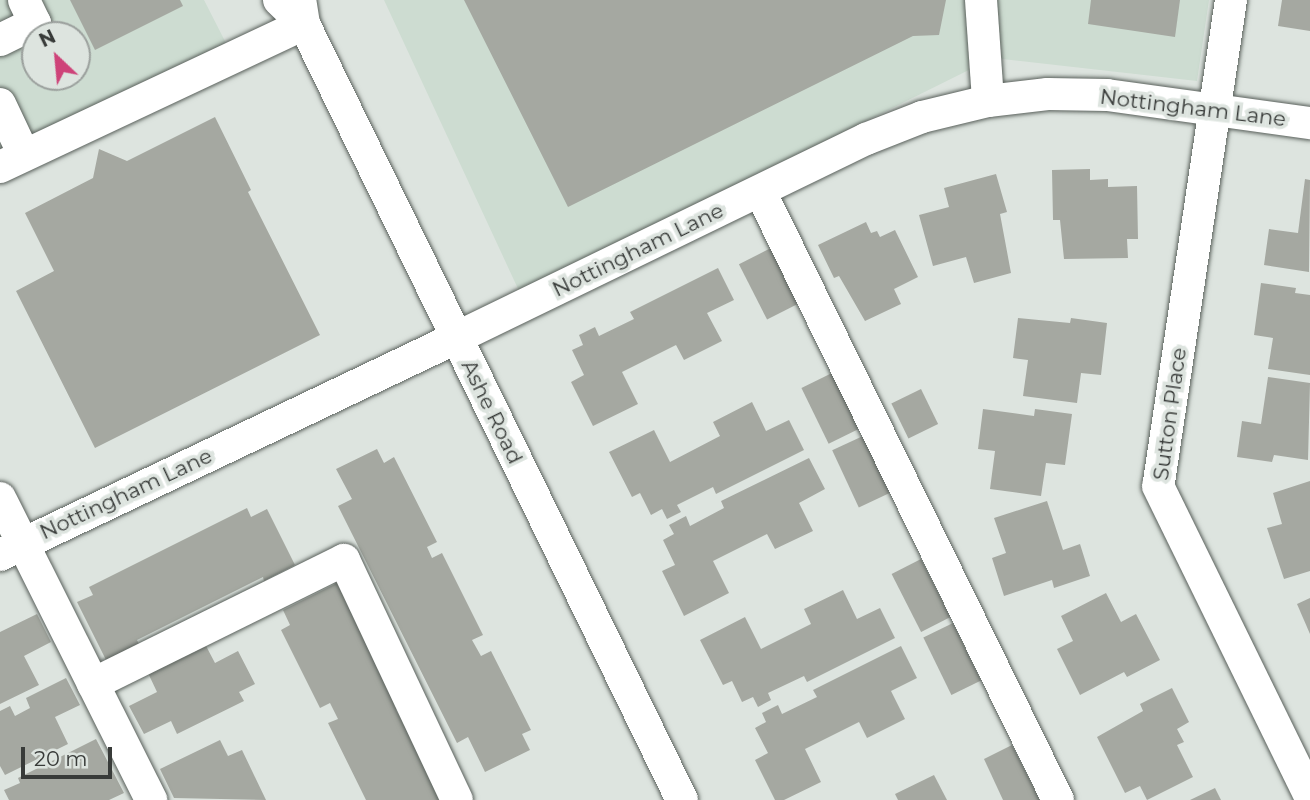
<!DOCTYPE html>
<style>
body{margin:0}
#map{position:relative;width:1310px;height:800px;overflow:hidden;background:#dde4df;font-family:Montserrat,sans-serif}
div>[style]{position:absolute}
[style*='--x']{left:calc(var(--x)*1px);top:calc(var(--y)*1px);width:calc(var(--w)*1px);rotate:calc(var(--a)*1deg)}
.built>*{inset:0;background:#cddcd1}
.building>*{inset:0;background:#a5a8a1;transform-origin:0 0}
.roads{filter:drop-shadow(0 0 2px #59605b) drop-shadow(0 0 2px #59605b)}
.minor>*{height:32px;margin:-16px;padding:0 16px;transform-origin:16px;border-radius:16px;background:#fff}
span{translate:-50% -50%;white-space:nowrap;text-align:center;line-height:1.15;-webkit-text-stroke:7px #dde4df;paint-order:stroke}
.street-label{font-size:21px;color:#383b39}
.north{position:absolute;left:21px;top:21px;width:70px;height:70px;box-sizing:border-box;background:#dde4df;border:2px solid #9ba09d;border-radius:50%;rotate:334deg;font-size:19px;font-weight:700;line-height:28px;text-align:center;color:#383b39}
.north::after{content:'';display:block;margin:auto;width:24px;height:32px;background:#ce4379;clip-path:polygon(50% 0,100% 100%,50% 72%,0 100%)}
.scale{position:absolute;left:21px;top:747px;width:91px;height:32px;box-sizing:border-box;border:4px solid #383b39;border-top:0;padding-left:9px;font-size:21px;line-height:24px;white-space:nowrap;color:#383b39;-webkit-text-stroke:5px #dde4df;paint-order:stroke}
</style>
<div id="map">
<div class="built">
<div style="clip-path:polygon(evenodd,0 0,204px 0,228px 47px,0 158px,0 0,35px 35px,77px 35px,77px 77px,35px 77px,35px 35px)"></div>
<div style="clip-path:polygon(384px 0,1209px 0,1197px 81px,993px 58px,520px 293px)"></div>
</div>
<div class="building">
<div style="clip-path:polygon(70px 0,180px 0,183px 6px,95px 50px)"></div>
<div style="clip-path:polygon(464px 0,946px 0,939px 35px,913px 36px,568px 207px)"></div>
<div style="clip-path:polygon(1091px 0,1180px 0,1175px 37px,1088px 24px)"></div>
<div style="clip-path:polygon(1282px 0,1310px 0,1310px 31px,1278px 26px)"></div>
<div style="clip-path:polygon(215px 117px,251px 190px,248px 192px,320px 335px,95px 448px,16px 291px,54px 271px,25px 213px,93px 178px,99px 149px,127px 161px)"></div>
<div style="clip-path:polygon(1090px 169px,1090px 180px,1108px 179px,1108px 187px,1137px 186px,1138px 239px,1127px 239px,1128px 258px,1064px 259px,1060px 220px,1053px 220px,1052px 170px)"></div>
<div style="clip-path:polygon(996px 174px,1007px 212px,1000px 214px,1011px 273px,974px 283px,966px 257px,933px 266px,919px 215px,949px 207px,944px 188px)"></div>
<div style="clip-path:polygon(1305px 179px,1310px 180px,1309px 272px,1264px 265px,1269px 229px,1298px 233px)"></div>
<div style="clip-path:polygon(866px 222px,871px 233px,877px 231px,880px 237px,895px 230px,918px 277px,894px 289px,901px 304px,865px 321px,839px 276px,834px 278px,818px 245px)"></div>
<div style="left:771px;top:248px;width:62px;height:36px;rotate:63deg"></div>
<div style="clip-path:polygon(718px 268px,734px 300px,707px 313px,722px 341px,684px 360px,676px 345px,622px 372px,638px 404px,593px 426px,571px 382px,584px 375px,572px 350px,583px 345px,579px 335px,595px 327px,599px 336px,634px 319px,630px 312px)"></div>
<div style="clip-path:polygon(1261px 283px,1296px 288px,1295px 293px,1310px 295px,1310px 375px,1268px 369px,1273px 338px,1254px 335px)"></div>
<div style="clip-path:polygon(1018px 318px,1070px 323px,1071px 318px,1107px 323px,1101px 375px,1081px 373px,1077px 403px,1023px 396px,1028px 360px,1013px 358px)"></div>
<div style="left:832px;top:373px;width:62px;height:34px;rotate:64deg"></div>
<div style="clip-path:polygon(1268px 377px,1310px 383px,1308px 460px,1274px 455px,1272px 462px,1237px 457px,1242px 421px,1261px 424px)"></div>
<div style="left:921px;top:389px;width:39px;height:33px;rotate:64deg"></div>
<div style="clip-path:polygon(752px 402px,766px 431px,789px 420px,804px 450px,716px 494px,713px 487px,677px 505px,681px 512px,667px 519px,662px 509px,651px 515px,640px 493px,632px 497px,609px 452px,654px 430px,670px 462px,720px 436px,713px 422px)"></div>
<div style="clip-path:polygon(983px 409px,1034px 416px,1035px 409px,1072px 414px,1065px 465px,1046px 463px,1041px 496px,990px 489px,995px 451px,978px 449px)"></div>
<div style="left:863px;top:436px;width:63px;height:34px;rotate:65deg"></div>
<div style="clip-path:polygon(377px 449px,384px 463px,394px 457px,437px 542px,427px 547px,432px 558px,442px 553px,483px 635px,472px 640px,481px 656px,491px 651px,531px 730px,522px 734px,530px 750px,485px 772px,468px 737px,457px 743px,338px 506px,352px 499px,336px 469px)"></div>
<div style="clip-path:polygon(809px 458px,825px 489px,799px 503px,813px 531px,775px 549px,767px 534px,713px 561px,729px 593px,684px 616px,662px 571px,675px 565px,663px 540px,674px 534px,669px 525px,686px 516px,690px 526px,724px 508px,721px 501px)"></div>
<div style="clip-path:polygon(1310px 481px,1310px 571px,1284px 579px,1267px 528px,1282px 524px,1273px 493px)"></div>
<div style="clip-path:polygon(1047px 501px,1063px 550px,1080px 544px,1090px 576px,1054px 588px,1052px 580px,1004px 596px,992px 558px,1006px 553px,994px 518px)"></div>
<div style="clip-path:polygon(247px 508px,251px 517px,267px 509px,295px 565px,264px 581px,263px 577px,137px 640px,139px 644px,106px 660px,77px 602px,93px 595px,89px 587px)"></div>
<div style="left:921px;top:559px;width:65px;height:33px;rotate:63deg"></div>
<div style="clip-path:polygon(339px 582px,378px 670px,382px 667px,402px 708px,396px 710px,446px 800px,366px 800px,328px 723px,338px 719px,330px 703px,320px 708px,281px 630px,290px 625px,283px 610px)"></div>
<div style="clip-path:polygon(843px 590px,857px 619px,880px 608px,895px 638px,807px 682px,804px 676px,768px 693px,771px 700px,758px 707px,753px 697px,742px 702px,732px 681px,723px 685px,700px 640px,745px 617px,761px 649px,811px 624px,804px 609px)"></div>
<div style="clip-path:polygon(1106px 593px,1121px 622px,1136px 614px,1160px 660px,1127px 677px,1124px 672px,1080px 695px,1057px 649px,1073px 641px,1061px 616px)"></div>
<div style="clip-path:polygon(1310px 598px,1310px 634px,1297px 604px)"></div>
<div style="clip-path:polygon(37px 614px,51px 642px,24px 656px,39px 685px,0 704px,0 632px)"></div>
<div style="left:953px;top:623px;width:64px;height:33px;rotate:64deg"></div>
<div style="clip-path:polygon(205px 644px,215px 663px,238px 651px,255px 684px,239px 692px,244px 701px,177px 734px,171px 721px,144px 734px,129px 706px,157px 692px,148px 673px)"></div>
<div style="clip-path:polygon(901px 646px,917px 678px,891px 691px,905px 719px,867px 738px,859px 722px,805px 749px,821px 782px,784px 800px,775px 800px,755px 760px,768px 753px,755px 728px,766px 722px,762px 713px,778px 705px,782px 714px,817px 697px,813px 690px)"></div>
<div style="clip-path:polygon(66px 678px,80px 705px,55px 717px,68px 744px,5px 775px,0 766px,0 711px,10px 706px,15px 716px,30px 708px,26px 698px)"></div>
<div style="clip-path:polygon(1172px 688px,1189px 722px,1177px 729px,1184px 742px,1177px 745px,1193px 777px,1147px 800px,1140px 786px,1125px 793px,1097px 737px,1143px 711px,1140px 704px)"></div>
<div style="clip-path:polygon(96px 739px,124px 793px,109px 800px,9px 800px,4px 790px,20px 783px,18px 778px)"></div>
<div style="clip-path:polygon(220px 740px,228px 756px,242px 750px,266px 800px,174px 798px,160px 769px)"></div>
<div style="clip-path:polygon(1012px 745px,1040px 800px,1003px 800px,984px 759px)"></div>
<div style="clip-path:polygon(934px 775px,947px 800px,898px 800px,895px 794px)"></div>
<div style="clip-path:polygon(1215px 788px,1221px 800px,1190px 800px)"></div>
</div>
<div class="roads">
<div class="minor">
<div style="--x:279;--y:0;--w:35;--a:44"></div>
<div style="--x:304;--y:24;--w:24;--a:-99"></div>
<div style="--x:981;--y:0;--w:101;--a:86"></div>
<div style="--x:1231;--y:0;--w:491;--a:98.5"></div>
<div style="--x:1158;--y:486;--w:345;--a:63.9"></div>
<div style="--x:0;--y:40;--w:39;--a:-26"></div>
<div style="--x:35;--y:23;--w:25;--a:-116"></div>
<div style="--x:0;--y:104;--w:56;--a:64.8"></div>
<div style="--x:0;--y:167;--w:336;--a:-25.2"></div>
<div style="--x:304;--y:24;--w:863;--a:64.03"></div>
<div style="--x:760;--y:191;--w:678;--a:63.93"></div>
<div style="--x:0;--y:498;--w:338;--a:63.4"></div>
<div style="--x:0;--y:555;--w:505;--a:-25.45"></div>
<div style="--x:456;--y:338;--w:456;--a:-25.9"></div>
<div style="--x:866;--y:139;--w:60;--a:-21.4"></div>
<div style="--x:922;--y:117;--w:68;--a:-13.6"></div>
<div style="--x:988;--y:101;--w:60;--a:-6.7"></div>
<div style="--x:1048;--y:94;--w:59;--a:1"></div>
<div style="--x:1107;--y:95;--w:205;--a:7.9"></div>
<div style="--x:93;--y:684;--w:280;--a:-26.3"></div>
<div style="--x:344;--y:560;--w:265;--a:64.8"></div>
</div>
</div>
<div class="street-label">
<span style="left:1193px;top:108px;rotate:7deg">Nottingham Lane</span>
<span style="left:638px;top:250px;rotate:-26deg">Nottingham Lane</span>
<span style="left:492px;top:412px;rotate:64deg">Ashe Road</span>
<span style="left:1170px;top:414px;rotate:-82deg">Sutton Place</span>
<span style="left:126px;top:494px;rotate:-25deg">Nottingham Lane</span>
</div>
<div class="north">N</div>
<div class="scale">20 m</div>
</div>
